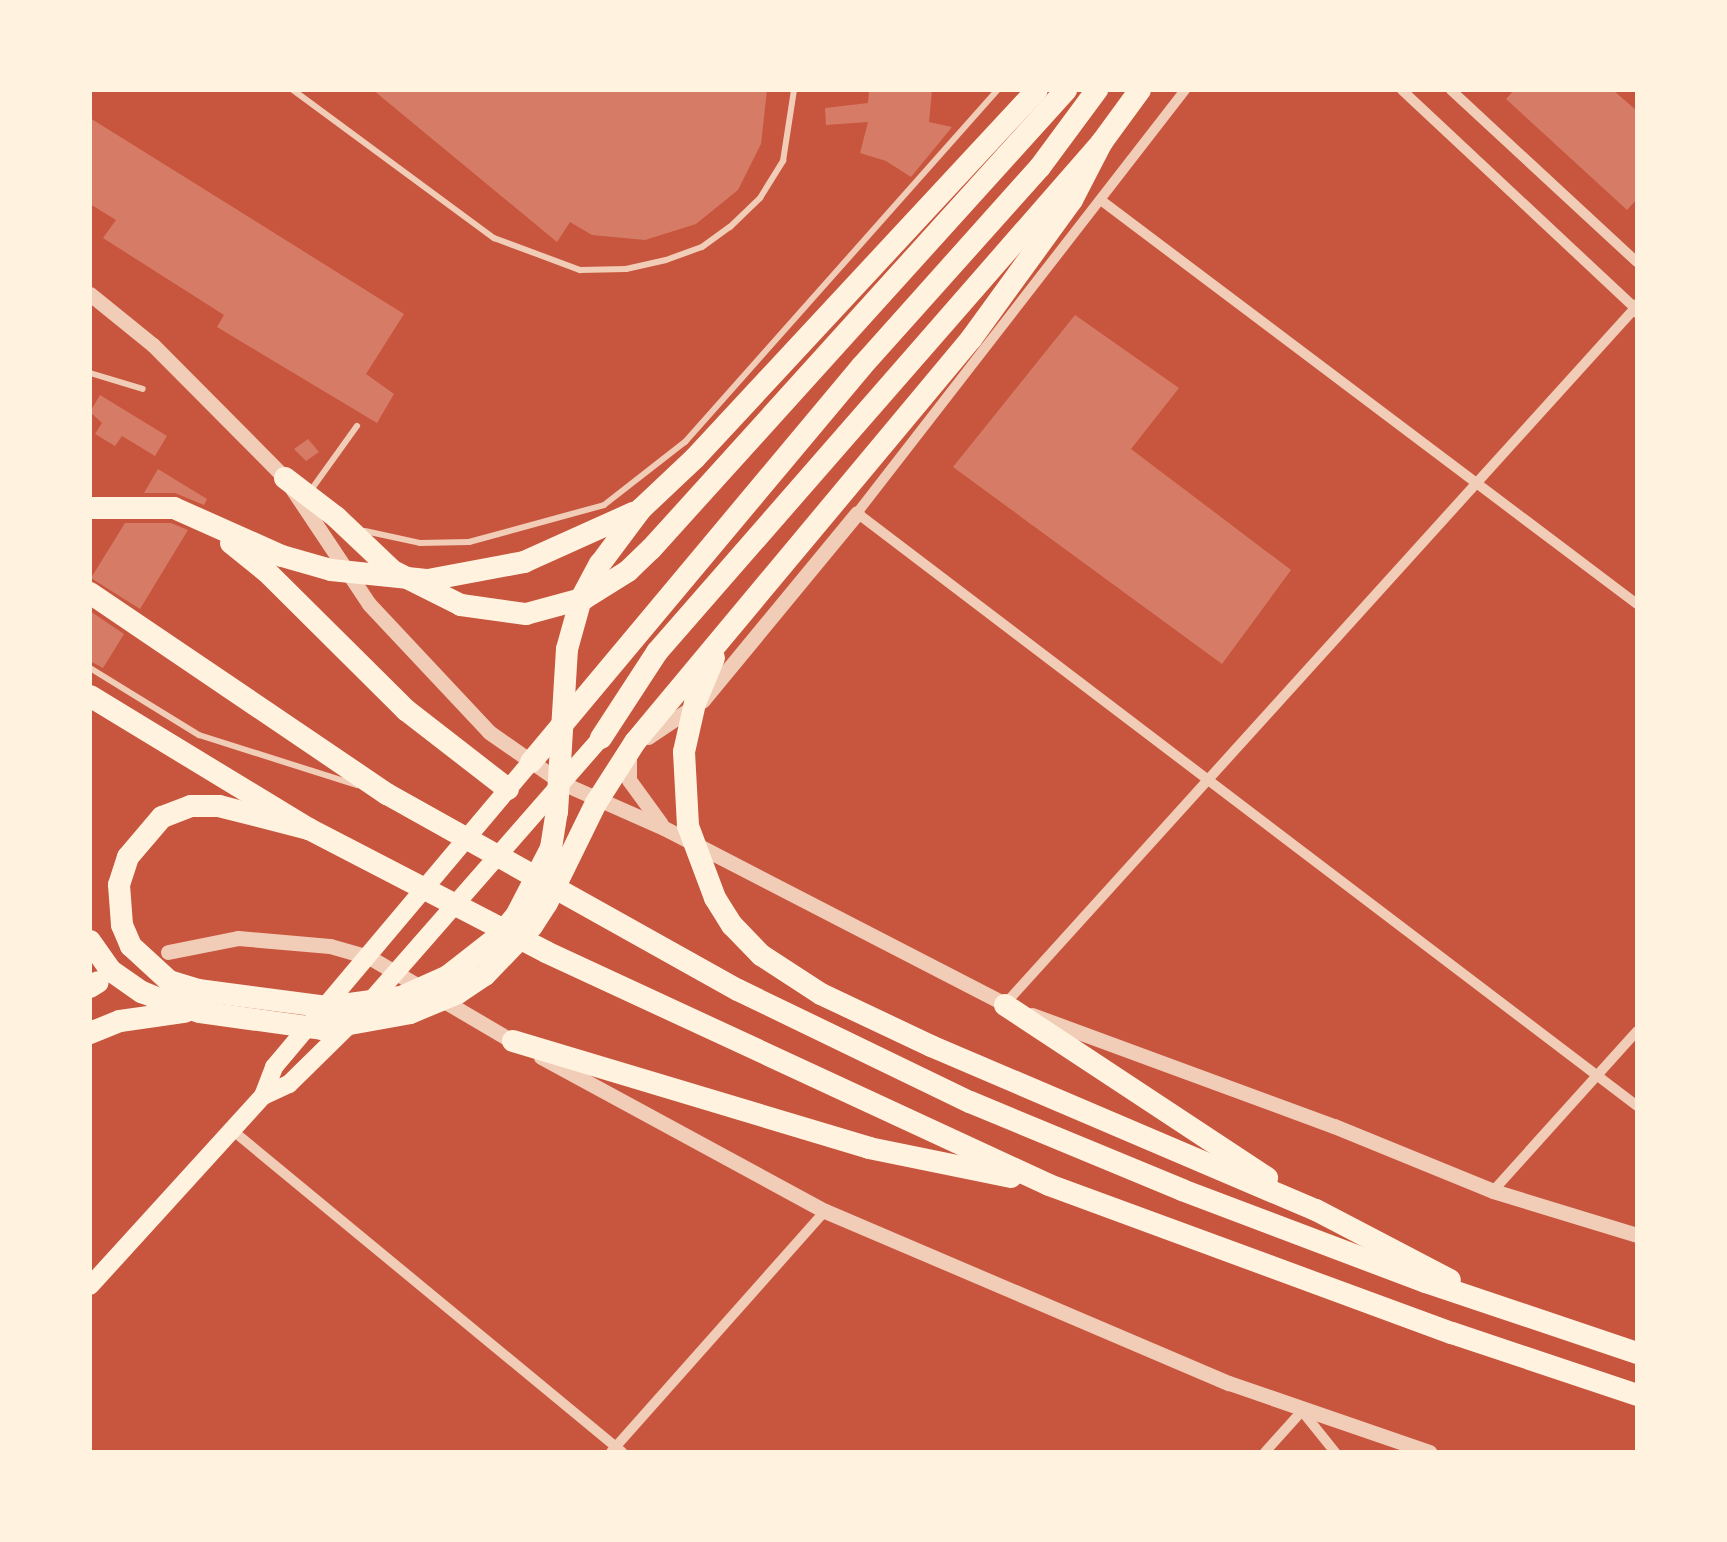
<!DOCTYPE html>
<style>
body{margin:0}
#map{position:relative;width:1727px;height:1542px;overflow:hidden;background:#c8553d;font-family:Raleway,sans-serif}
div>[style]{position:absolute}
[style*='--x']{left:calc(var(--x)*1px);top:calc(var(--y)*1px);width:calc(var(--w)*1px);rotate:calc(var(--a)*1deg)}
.building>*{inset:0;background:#d67c66}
.service>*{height:6px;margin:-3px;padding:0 3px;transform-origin:3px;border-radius:3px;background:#f1ccb7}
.minor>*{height:10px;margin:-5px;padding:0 5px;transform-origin:5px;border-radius:5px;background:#f1ccb7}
.tertiary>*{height:15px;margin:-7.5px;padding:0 7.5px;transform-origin:7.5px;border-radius:7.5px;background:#f1ccb7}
.secondary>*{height:18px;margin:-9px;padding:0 9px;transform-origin:9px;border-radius:9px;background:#fff3e0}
.motorway>*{height:22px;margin:-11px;padding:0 11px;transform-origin:11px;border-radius:11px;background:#fff3e0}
span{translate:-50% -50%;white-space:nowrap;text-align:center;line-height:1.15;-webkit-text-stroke:10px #fff3e0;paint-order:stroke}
.frame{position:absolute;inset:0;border:92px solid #fff3e0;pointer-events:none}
</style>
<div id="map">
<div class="building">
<div style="clip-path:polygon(373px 90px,767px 90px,761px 144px,738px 190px,696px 224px,645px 240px,592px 235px,570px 222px,557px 242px)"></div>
<div style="clip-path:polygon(869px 90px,932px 90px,929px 122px,952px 127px,911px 177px,886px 161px,860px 153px,868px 122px,826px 125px,825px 108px,868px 103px)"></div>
<div style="clip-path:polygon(1514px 90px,1613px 90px,1637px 111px,1637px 199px,1627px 210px,1506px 99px)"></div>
<div style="clip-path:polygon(90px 118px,404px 314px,366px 374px,394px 394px,377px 423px,217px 327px,224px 315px,103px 238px,116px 220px,90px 204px)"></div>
<div style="clip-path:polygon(1075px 315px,1179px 388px,1131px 449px,1291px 570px,1222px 664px,953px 467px)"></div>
<div style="clip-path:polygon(100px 395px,167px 436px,155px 456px,122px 436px,115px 446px,95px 434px,102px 423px,90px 412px)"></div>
<div style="clip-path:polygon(308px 439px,319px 452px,306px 461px,294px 449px)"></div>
<div style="clip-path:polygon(158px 469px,207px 499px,204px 505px,175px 493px,144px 493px)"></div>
<div style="clip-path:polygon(125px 523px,171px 523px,188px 530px,140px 609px,91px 578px)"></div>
<div style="clip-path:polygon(90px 611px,124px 634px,103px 668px,90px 661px)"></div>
</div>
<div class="service">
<div style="--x:293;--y:90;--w:250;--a:36.4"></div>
<div style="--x:494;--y:238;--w:92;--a:20.4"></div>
<div style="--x:580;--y:270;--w:46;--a:-1.2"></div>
<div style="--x:626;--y:269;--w:41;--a:-12.7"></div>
<div style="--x:666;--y:260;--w:38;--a:-20"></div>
<div style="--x:702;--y:247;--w:34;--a:-36"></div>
<div style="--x:730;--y:227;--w:42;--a:-44"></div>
<div style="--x:760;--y:198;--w:44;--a:-58.1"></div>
<div style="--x:783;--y:161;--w:72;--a:-81.2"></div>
<div style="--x:90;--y:373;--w:55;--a:16.8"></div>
<div style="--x:311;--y:490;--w:79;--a:-54.3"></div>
<div style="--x:365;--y:531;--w:56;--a:12.3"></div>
<div style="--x:420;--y:543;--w:49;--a:-1.2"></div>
<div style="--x:469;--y:542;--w:140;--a:-15.3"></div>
<div style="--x:604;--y:505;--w:103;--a:-37.9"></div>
<div style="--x:685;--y:442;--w:470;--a:-48.4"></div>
<div style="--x:90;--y:668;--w:128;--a:31.6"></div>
<div style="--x:199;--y:735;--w:166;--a:17.6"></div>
</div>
<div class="minor">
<div style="--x:1185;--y:90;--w:535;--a:127.79"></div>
<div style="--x:857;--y:513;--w:980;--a:37.24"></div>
<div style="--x:1451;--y:90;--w:253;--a:42.8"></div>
<div style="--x:1102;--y:201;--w:670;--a:36.99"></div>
<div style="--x:1005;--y:1004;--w:939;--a:-47.85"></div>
<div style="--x:1635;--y:308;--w:319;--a:-136.9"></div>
<div style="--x:232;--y:1130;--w:506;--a:39.54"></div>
<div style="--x:1493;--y:1191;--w:215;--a:-48"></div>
<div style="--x:611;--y:1452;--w:322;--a:-48.4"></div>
<div style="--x:1265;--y:1452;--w:55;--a:-47.9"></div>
<div style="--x:1302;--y:1411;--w:53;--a:51.2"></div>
</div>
<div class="tertiary">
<div style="--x:90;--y:294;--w:81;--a:39"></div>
<div style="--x:153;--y:345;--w:187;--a:45.2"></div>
<div style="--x:285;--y:478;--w:151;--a:56.3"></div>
<div style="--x:369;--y:604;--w:175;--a:46.8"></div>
<div style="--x:489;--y:732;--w:89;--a:34.9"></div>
<div style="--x:562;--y:783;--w:111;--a:23.8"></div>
<div style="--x:664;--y:828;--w:390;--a:27.3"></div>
<div style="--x:1637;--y:306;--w:4;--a:90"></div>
<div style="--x:648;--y:737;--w:66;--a:-33.9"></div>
<div style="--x:703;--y:700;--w:242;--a:-50.5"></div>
<div style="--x:629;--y:758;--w:22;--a:90"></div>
<div style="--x:629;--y:780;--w:54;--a:54"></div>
<div style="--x:168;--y:952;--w:71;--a:-11.3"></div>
<div style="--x:238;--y:938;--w:92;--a:5"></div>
<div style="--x:330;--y:946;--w:41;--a:15.8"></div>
<div style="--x:369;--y:957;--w:176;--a:30.4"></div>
<div style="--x:1032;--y:1015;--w:322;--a:20.2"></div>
<div style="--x:1334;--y:1126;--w:172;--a:22.2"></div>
<div style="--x:1493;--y:1191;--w:151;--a:17"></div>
<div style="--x:541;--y:1057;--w:323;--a:28.5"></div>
<div style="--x:825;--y:1211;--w:439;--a:23.1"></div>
<div style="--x:1229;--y:1383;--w:212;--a:19"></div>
</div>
<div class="secondary">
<div style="--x:368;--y:1004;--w:354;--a:-48.8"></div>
<div style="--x:263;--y:1096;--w:29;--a:-25"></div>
<div style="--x:289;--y:1084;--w:86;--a:-44.5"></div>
<div style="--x:90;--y:1286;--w:257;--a:-47.7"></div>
<div style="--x:263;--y:1096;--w:31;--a:-69"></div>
<div style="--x:274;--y:1067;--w:399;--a:-49.9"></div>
</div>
<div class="motorway">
<div style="--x:285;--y:478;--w:64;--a:37.4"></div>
<div style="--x:336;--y:517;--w:79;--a:43.5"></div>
<div style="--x:393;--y:571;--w:76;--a:26.6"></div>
<div style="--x:461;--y:605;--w:66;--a:7.9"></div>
<div style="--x:526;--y:614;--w:61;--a:-15.2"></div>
<div style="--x:585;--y:598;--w:51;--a:-32.1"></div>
<div style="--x:628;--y:571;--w:32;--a:-44"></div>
<div style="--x:651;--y:549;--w:619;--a:-47.88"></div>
<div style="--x:90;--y:508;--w:84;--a:0"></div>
<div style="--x:174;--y:508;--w:118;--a:24"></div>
<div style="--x:282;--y:556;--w:51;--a:15.9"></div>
<div style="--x:331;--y:570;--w:98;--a:5.9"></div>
<div style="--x:428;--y:580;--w:98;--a:-10.6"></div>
<div style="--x:524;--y:562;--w:120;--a:-24.2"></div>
<div style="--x:231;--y:543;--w:46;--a:38.9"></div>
<div style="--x:267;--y:572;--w:196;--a:44.8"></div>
<div style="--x:406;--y:710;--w:129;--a:37.8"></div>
<div style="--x:90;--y:593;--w:359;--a:34.1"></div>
<div style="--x:387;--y:794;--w:402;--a:29.2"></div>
<div style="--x:738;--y:990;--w:258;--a:25.8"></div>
<div style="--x:970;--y:1102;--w:230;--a:22.5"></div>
<div style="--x:1182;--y:1190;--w:261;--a:20.7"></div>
<div style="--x:1426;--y:1282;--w:223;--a:18.6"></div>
<div style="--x:714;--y:658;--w:49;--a:112.9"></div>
<div style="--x:695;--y:703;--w:50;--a:102.7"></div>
<div style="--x:684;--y:752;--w:74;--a:86.9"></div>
<div style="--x:688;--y:826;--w:77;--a:69.4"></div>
<div style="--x:715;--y:898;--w:32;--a:58"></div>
<div style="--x:732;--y:925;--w:42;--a:46"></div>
<div style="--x:761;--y:955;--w:72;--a:33"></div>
<div style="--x:821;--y:994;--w:122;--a:25.3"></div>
<div style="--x:931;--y:1046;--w:418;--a:23.1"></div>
<div style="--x:1316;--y:1210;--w:151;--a:27.6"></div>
<div style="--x:90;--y:696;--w:256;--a:31.3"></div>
<div style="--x:309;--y:829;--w:267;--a:27.4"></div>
<div style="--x:546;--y:952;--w:554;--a:24.85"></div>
<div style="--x:1049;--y:1185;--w:429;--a:20.2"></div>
<div style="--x:1452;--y:1333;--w:195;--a:18.5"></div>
<div style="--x:601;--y:738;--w:103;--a:-56.9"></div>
<div style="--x:657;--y:652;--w:677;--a:-48.89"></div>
<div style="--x:1102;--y:142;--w:64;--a:-53.8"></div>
<div style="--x:531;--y:762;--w:516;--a:-50.11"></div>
<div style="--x:862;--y:366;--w:267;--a:-48.2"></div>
<div style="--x:1040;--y:167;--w:96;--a:-53.5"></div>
<div style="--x:309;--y:829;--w:93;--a:-165.7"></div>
<div style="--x:219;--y:806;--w:28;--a:180"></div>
<div style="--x:191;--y:806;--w:31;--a:159"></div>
<div style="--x:162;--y:817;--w:52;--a:130.4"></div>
<div style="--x:128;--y:857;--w:29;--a:108"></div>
<div style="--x:119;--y:885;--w:40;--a:85.7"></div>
<div style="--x:122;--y:925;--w:23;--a:67"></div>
<div style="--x:131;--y:946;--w:52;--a:42.6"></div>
<div style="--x:169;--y:981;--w:30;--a:17"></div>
<div style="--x:198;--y:990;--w:130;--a:7.5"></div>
<div style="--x:327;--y:1007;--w:75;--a:-7.7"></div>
<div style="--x:401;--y:997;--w:51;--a:-24.1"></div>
<div style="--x:448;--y:976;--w:65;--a:-38.1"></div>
<div style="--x:499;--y:936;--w:26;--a:-50"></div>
<div style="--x:516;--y:916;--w:76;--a:-62.8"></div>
<div style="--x:551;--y:848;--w:36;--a:-81"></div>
<div style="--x:557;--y:812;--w:163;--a:-86.5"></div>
<div style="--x:567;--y:649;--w:52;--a:-74.4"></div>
<div style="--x:581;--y:599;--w:40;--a:-62"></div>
<div style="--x:600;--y:564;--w:69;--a:-53.3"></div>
<div style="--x:641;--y:509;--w:74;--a:-43.4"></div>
<div style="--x:695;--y:458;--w:502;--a:-47.1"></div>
<div style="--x:90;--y:941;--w:35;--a:55"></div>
<div style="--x:110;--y:970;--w:39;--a:35"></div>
<div style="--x:142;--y:992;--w:29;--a:22"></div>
<div style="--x:169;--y:1003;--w:32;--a:16"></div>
<div style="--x:200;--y:1012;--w:123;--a:7.9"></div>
<div style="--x:322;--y:1029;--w:89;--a:-10.3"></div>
<div style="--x:410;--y:1013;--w:52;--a:-22.6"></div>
<div style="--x:458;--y:993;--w:32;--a:-34"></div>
<div style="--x:485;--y:975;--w:68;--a:-46.2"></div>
<div style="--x:532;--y:926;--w:27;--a:-57"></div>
<div style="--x:547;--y:903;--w:111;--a:-63.9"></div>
<div style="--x:596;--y:803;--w:72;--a:-57.4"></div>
<div style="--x:635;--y:742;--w:525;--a:-50.18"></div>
<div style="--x:971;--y:339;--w:172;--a:-54"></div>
<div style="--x:1072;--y:200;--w:65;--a:-62.7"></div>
<div style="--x:90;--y:987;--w:9;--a:-32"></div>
<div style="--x:1005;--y:1005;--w:314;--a:33.4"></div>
<div style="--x:90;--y:1033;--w:32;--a:-22"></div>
<div style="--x:120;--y:1021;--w:65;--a:-8"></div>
<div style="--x:513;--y:1041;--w:372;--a:16.7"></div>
<div style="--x:869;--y:1148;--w:145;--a:11.5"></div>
</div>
<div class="frame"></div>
</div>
